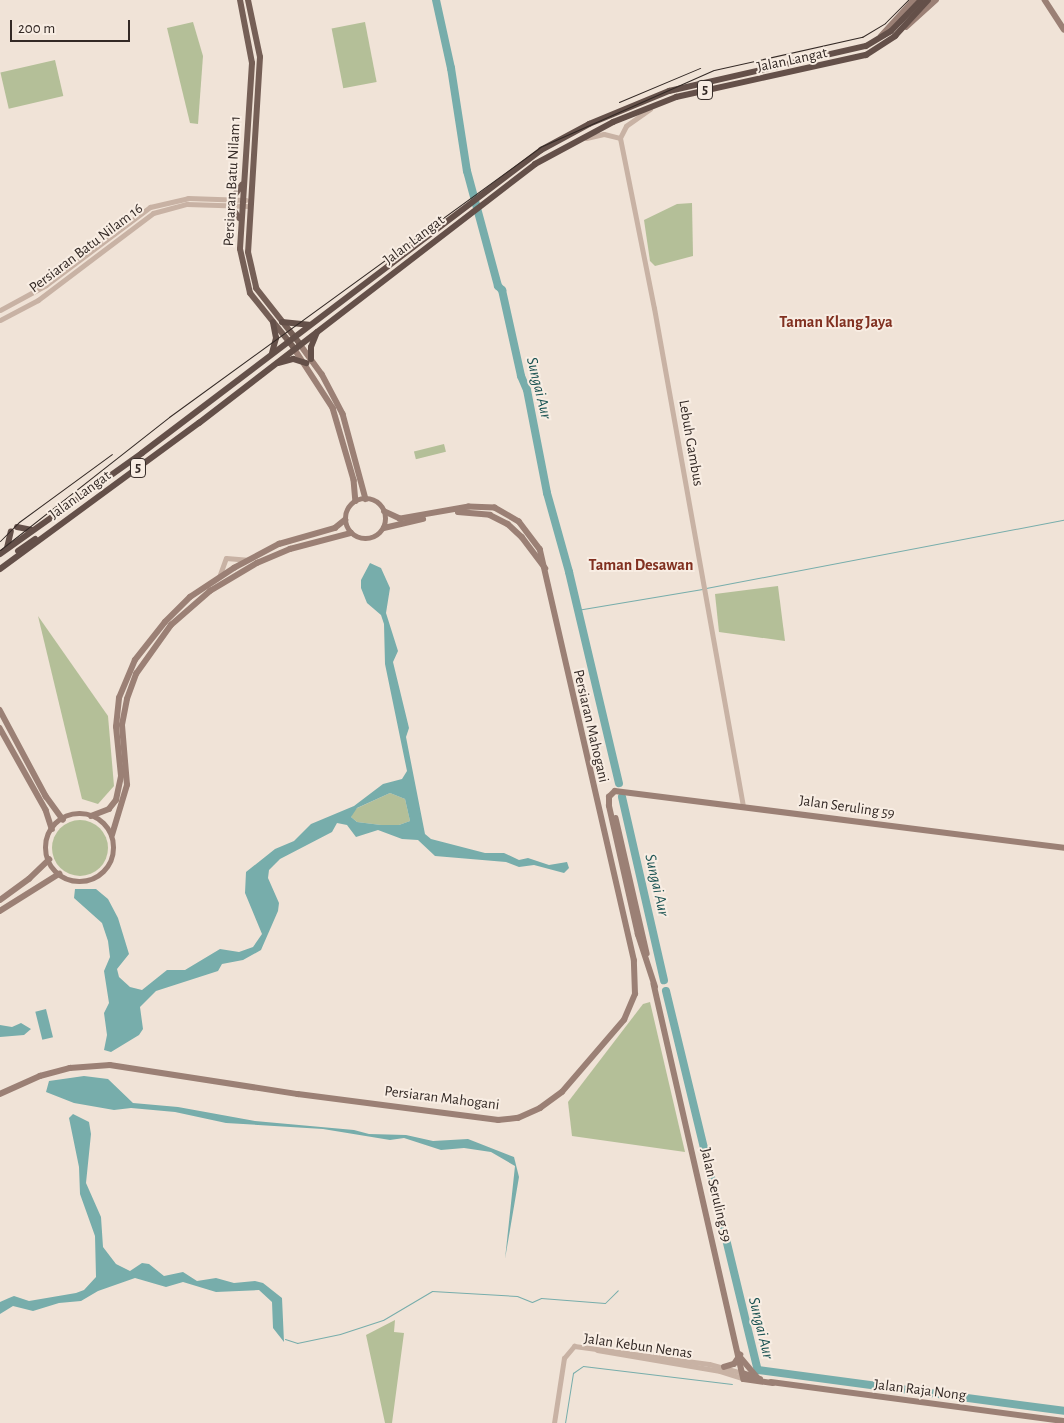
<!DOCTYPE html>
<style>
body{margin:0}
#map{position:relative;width:1064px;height:1423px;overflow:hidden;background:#f0e3d7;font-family:"Alegreya Sans",sans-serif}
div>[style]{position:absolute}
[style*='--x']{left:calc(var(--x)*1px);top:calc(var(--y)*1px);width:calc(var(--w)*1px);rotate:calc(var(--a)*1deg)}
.green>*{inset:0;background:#b4bf98;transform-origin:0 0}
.round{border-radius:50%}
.water>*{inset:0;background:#77adab;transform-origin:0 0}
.stream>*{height:1px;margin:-0.5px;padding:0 0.5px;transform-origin:0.5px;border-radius:0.5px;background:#77adab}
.river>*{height:8px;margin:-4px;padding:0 4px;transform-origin:4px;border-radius:4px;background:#77adab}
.tertiary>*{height:5px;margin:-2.5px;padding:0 2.5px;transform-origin:2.5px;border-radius:2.5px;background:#c8b2a4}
.secondary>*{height:5.5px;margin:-2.75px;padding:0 2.75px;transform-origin:2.75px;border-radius:2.75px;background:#9b8075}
.secondary>.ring{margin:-2.75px;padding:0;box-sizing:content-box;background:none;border:5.5px solid #9b8075;border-radius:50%}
.primary>*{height:6px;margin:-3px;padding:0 3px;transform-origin:3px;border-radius:3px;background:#755f56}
.trunk>*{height:6px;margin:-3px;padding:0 3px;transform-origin:3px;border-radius:3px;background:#645049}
.tram>*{height:1px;margin:-0.5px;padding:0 0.5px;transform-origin:0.5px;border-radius:0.5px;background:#332925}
span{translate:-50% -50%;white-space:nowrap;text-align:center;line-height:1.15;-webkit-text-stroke:4px #f8ede3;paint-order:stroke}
.shield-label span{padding:1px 4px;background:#f8ede3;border:1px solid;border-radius:4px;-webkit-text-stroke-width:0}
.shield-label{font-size:14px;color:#332925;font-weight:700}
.street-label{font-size:15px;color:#332925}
.neighbourhood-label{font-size:16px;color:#813020;font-weight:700}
.water-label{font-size:16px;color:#1c5453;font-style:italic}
.scale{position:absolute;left:10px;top:20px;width:120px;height:22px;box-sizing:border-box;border:2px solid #332925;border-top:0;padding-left:6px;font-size:15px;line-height:18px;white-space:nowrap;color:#332925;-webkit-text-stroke:4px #f8ede3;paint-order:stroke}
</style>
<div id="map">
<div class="green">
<div style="clip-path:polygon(193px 22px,203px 56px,198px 124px,190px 123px,167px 28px)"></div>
<div style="left:365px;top:22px;width:61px;height:34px;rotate:79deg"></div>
<div style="left:55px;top:60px;width:37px;height:56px;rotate:77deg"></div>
<div style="clip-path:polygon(692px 203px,693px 256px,655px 266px,650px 261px,644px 220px,677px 204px)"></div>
<div style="left:444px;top:444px;width:8px;height:31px;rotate:76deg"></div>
<div style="clip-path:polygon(778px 586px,785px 641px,719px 632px,715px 594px)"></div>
<div style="clip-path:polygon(38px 616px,108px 716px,114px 786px,98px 804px,82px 799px)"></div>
<div style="clip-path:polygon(390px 793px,405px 799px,410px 821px,399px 825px,381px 825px,357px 822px,351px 817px,353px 810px)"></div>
<div class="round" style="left:52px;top:820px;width:56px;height:56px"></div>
<div style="clip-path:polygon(650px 1002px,685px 1152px,572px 1136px,568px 1102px,643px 1004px)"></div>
<div style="clip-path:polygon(395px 1320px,394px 1332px,404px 1333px,392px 1423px,385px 1423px,366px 1335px)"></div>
</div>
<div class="water">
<div style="clip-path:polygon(evenodd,370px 563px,381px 568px,390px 588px,386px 613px,398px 651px,393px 662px,409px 728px,406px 737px,425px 834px,431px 839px,485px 853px,504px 853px,519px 860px,528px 858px,549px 865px,567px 862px,569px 868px,564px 873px,534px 865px,519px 867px,506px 862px,435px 856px,418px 840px,402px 839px,378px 830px,356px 837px,347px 825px,337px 823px,332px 832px,280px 859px,269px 870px,268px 878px,279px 903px,278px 911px,261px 950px,243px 960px,222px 964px,218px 971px,156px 991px,140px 1007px,143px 1029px,139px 1035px,111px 1052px,104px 1050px,107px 1035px,104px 1013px,109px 1003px,104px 971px,110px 957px,108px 941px,102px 923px,74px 898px,75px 889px,96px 889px,108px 899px,118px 918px,129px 954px,117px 969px,119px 977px,130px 987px,142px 990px,167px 970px,185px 970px,220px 949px,239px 952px,253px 947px,262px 934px,245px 893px,246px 872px,275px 849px,294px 841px,311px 824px,354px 806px,383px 784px,402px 779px,407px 771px,385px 664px,384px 624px,381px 615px,367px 603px,361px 588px,361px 580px,370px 563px,390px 793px,405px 799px,410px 821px,399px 825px,381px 825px,357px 822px,351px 817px,357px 808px,390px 793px)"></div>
<div style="left:46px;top:1009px;width:29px;height:11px;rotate:76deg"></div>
<div style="clip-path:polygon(21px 1023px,31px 1029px,24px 1035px,0 1037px,0 1025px,12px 1027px)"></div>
<div style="clip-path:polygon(84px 1076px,108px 1079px,133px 1103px,178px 1107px,255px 1121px,354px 1130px,369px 1134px,406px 1135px,433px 1141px,468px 1139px,514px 1157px,519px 1177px,505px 1259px,515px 1166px,491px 1152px,464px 1148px,441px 1150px,404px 1138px,390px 1140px,323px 1129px,226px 1123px,175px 1112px,131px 1108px,114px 1110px,74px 1103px,46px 1092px,49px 1081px)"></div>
<div style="clip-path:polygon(73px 1114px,89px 1122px,91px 1134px,86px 1183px,101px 1217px,103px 1247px,116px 1264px,130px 1271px,142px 1263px,149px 1264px,164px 1276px,183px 1272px,197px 1281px,216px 1278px,234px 1283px,255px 1281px,263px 1283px,282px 1298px,284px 1342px,273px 1328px,272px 1302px,259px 1290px,216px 1292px,183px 1282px,166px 1287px,135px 1278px,98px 1291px,81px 1301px,59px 1303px,33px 1311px,13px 1306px,0 1314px,0 1302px,9px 1298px,14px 1296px,29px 1301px,76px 1293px,84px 1290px,96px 1277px,95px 1236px,80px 1194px,79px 1167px,69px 1118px)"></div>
</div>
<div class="stream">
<div style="--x:706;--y:588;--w:364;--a:-10.8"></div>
<div style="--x:577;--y:610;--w:127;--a:-9.5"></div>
<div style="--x:285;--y:1339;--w:13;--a:18"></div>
<div style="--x:297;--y:1343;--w:44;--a:-11.8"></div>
<div style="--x:340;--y:1334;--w:45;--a:-18"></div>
<div style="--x:383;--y:1320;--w:57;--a:-30.6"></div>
<div style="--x:432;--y:1291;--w:85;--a:3.4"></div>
<div style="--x:517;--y:1296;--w:16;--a:22"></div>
<div style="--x:532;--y:1302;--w:10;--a:-24"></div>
<div style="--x:541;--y:1298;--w:64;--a:4.5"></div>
<div style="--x:605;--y:1303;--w:18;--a:-45"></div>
<div style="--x:565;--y:1423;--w:51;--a:-80.9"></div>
<div style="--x:573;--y:1373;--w:12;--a:-35"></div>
<div style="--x:583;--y:1366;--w:150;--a:6.9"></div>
</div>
<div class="river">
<div style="--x:436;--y:0;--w:70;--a:77.6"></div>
<div style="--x:451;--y:68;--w:104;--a:81.2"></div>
<div style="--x:467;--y:171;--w:119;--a:74.9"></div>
<div style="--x:498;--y:286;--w:6;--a:45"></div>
<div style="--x:502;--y:290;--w:88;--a:77.5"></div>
<div style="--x:521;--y:376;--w:15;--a:67"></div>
<div style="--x:527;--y:390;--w:105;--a:79"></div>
<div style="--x:547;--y:493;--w:82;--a:74.4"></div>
<div style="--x:569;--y:572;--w:217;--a:76.7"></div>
<div style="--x:622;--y:797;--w:188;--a:77.1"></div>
<div style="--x:666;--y:991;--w:390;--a:76.4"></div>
<div style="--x:758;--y:1370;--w:309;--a:7.6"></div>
</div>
<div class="tertiary">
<div style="--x:650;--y:109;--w:29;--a:145"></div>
<div style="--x:626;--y:126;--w:13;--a:117"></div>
<div style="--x:620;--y:138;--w:173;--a:78.7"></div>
<div style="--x:654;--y:308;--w:506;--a:79.87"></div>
<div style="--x:586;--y:138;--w:18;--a:-13"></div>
<div style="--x:604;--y:134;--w:16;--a:14"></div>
<div style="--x:0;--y:310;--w:52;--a:-28.5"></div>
<div style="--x:46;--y:285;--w:130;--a:-36.9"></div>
<div style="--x:150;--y:207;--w:39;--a:-13"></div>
<div style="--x:188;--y:198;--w:58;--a:2"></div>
<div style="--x:0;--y:320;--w:43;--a:-27.8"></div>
<div style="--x:38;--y:300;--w:144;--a:-37.1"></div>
<div style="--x:153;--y:213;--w:35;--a:-15"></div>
<div style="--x:187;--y:204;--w:62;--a:1.8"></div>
<div style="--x:219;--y:577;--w:20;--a:-70"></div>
<div style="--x:226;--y:558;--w:21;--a:5"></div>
<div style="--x:597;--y:1350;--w:125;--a:9.7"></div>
<div style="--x:720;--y:1371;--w:25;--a:18"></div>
<div style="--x:554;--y:1423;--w:66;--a:-81.3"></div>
<div style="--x:564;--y:1358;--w:16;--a:-50"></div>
<div style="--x:574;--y:1346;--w:136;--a:7.6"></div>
<div style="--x:709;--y:1364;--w:35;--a:15"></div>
</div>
<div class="secondary">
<div style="--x:1045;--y:0;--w:35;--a:57"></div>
<div style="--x:906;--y:27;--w:40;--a:-42"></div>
<div style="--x:881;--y:36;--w:49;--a:-47.5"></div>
<div style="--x:300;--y:344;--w:37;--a:54"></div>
<div style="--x:322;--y:374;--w:45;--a:62.3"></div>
<div style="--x:343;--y:414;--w:88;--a:74.9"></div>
<div style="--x:294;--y:348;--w:72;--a:57"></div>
<div style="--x:333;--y:408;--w:75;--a:73.7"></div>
<div style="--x:354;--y:480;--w:21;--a:85"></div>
<div class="ring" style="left:346px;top:499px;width:34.5px;height:34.5px"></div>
<div style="--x:458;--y:512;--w:32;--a:5"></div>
<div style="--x:490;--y:515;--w:20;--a:27"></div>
<div style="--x:508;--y:524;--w:19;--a:43"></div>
<div style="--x:522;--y:537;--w:39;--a:53"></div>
<div style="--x:384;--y:528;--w:40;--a:-13"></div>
<div style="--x:0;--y:710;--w:98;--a:61.9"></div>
<div style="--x:46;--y:796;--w:29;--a:54"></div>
<div style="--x:0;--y:728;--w:94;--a:60.7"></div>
<div style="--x:46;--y:810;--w:20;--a:72"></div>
<div class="ring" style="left:46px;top:814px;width:62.5px;height:62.5px"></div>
<div style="--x:91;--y:816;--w:19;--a:-21"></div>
<div style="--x:109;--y:809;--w:11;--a:-52"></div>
<div style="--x:116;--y:800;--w:25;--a:-78"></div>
<div style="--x:121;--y:776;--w:49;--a:-95.8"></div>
<div style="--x:116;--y:727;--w:29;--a:-84"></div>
<div style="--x:119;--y:698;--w:41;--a:-67.2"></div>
<div style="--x:135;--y:660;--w:48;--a:-51.7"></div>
<div style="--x:165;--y:622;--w:35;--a:-45"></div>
<div style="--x:190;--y:597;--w:53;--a:-33.4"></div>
<div style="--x:234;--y:568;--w:51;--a:-28.1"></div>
<div style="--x:279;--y:544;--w:58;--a:-15.9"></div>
<div style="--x:335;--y:528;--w:13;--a:-39"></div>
<div style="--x:616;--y:818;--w:139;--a:77.1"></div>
<div style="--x:112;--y:835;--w:52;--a:-73.3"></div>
<div style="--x:127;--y:785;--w:60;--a:-94.8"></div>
<div style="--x:122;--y:725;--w:26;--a:-79"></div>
<div style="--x:127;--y:699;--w:27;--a:-70"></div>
<div style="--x:136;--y:674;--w:60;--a:-54.5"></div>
<div style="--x:171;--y:625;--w:52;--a:-41.1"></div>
<div style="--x:210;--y:591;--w:55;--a:-30.8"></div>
<div style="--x:257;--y:563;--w:36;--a:-23"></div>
<div style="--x:290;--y:549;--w:63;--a:-14.7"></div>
<div style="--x:0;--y:900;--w:36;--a:-36"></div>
<div style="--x:29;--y:879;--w:28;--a:-44"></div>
<div style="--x:0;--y:911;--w:70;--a:-32.1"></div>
<div style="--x:654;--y:984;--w:405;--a:77.2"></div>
<div style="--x:744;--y:1379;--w:29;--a:8"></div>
<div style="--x:655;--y:987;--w:55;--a:-108.1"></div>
<div style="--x:638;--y:935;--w:132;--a:-102.7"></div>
<div style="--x:609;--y:806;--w:9;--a:-90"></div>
<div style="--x:609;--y:797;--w:8;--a:-45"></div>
<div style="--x:615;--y:791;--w:453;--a:7.2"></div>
<div style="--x:0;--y:1094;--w:44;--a:-24.2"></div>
<div style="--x:40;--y:1076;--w:31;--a:-15"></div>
<div style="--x:70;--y:1068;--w:40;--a:-4.3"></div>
<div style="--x:110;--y:1065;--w:190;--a:8.8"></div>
<div style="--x:298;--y:1094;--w:202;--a:7.4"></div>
<div style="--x:498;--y:1120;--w:20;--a:-6"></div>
<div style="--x:518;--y:1118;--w:24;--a:-24"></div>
<div style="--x:540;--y:1108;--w:27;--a:-36"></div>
<div style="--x:562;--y:1092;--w:95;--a:-49.3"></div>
<div style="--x:624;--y:1020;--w:28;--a:-67"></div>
<div style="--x:635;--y:994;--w:33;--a:-92"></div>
<div style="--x:634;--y:961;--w:422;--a:-102.9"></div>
<div style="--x:540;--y:550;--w:35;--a:-127"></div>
<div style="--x:519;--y:522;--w:28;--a:-150"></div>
<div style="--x:495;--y:508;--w:26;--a:-178"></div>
<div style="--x:469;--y:507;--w:70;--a:170.1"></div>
<div style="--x:400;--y:519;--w:17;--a:-155"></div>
<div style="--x:742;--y:1359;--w:23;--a:50"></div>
<div style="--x:724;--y:1367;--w:10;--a:-17"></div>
<div style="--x:734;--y:1364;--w:11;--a:-56"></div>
<div style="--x:743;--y:1373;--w:18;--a:19"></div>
<div style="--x:771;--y:1382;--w:296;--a:7.6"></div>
</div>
<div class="primary">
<div style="--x:240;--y:0;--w:64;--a:79.2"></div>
<div style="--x:252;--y:63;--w:186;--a:93.7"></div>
<div style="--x:240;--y:249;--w:45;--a:77.2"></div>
<div style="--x:250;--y:293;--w:70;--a:51.3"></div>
<div style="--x:248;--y:0;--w:58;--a:78.1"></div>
<div style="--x:260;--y:57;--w:195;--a:93.5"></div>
<div style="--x:248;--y:252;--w:37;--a:77"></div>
<div style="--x:256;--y:288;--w:71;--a:51.8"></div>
<div style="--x:231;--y:200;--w:19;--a:-54"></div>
<div style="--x:230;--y:205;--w:16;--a:55"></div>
</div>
<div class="trunk">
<div style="--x:282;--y:322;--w:27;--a:6"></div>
<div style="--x:272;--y:353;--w:16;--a:-75"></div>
<div style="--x:276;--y:338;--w:16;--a:-101"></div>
<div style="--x:311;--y:359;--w:12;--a:-90"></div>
<div style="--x:311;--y:347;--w:16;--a:-68"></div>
<div style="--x:278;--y:363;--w:16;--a:-15"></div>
<div style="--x:293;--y:359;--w:14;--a:17"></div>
<div style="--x:17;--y:527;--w:15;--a:11"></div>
<div style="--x:7;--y:548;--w:17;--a:-77"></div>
<div style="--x:18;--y:551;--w:21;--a:-35"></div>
<div style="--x:0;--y:554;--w:174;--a:-35.4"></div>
<div style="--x:142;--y:453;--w:501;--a:-37.21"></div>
<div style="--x:541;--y:150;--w:55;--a:-28.4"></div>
<div style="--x:589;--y:124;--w:87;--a:-22.4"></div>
<div style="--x:669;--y:91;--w:202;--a:-12.9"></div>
<div style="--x:866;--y:46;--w:29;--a:-31"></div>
<div style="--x:891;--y:31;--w:43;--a:-45.9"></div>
<div style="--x:0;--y:569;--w:247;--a:-36.3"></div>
<div style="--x:199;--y:423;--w:424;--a:-37.6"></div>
<div style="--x:535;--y:164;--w:89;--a:-28.3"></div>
<div style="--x:613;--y:122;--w:68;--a:-21.6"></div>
<div style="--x:676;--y:97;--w:195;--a:-12.5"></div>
<div style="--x:866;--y:55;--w:35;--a:-33"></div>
<div style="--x:895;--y:36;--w:49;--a:-47.5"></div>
</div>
<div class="tram">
<div style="--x:619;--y:102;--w:88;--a:-22.8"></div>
<div style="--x:0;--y:541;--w:27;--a:-45"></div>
<div style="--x:19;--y:522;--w:115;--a:-36.2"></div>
<div style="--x:0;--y:550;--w:215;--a:-38.2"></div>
<div style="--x:169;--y:417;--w:459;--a:-36"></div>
<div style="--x:540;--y:147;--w:190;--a:-23.9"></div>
<div style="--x:714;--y:70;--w:152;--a:-12.6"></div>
<div style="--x:862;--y:37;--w:27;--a:-31"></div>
<div style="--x:885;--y:23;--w:33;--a:-45"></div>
</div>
<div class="shield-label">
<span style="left:705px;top:90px">5</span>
<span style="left:138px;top:468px">5</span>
</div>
<div class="street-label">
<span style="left:792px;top:60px;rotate:-12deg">Jalan Langat</span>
<span style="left:232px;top:181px;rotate:-87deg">Persiaran Batu Nilam 1</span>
<span style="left:414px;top:240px;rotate:-37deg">Jalan Langat</span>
<span style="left:86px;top:248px;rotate:-37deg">Persiaran Batu Nilam 16</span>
<span style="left:691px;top:443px;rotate:80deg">Lebuh Gambus</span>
<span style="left:80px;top:495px;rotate:-36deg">Jalan Langat</span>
<span style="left:591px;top:726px;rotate:77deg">Persiaran Mahogani</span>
<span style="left:847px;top:807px;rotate:8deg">Jalan Seruling 59</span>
<span style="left:442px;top:1098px;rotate:7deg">Persiaran Mahogani</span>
<span style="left:716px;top:1195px;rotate:77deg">Jalan Seruling 59</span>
<span style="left:638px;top:1346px;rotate:8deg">Jalan Kebun Nenas</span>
<span style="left:920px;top:1390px;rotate:7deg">Jalan Raja Nong</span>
</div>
<div class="neighbourhood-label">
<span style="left:836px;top:322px">Taman Klang Jaya</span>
<span style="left:641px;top:565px">Taman Desawan</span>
</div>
<div class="water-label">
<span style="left:539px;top:388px;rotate:76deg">Sungai Aur</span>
<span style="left:657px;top:885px;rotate:77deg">Sungai Aur</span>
<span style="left:761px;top:1328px;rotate:76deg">Sungai Aur</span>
</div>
<div class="scale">200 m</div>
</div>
